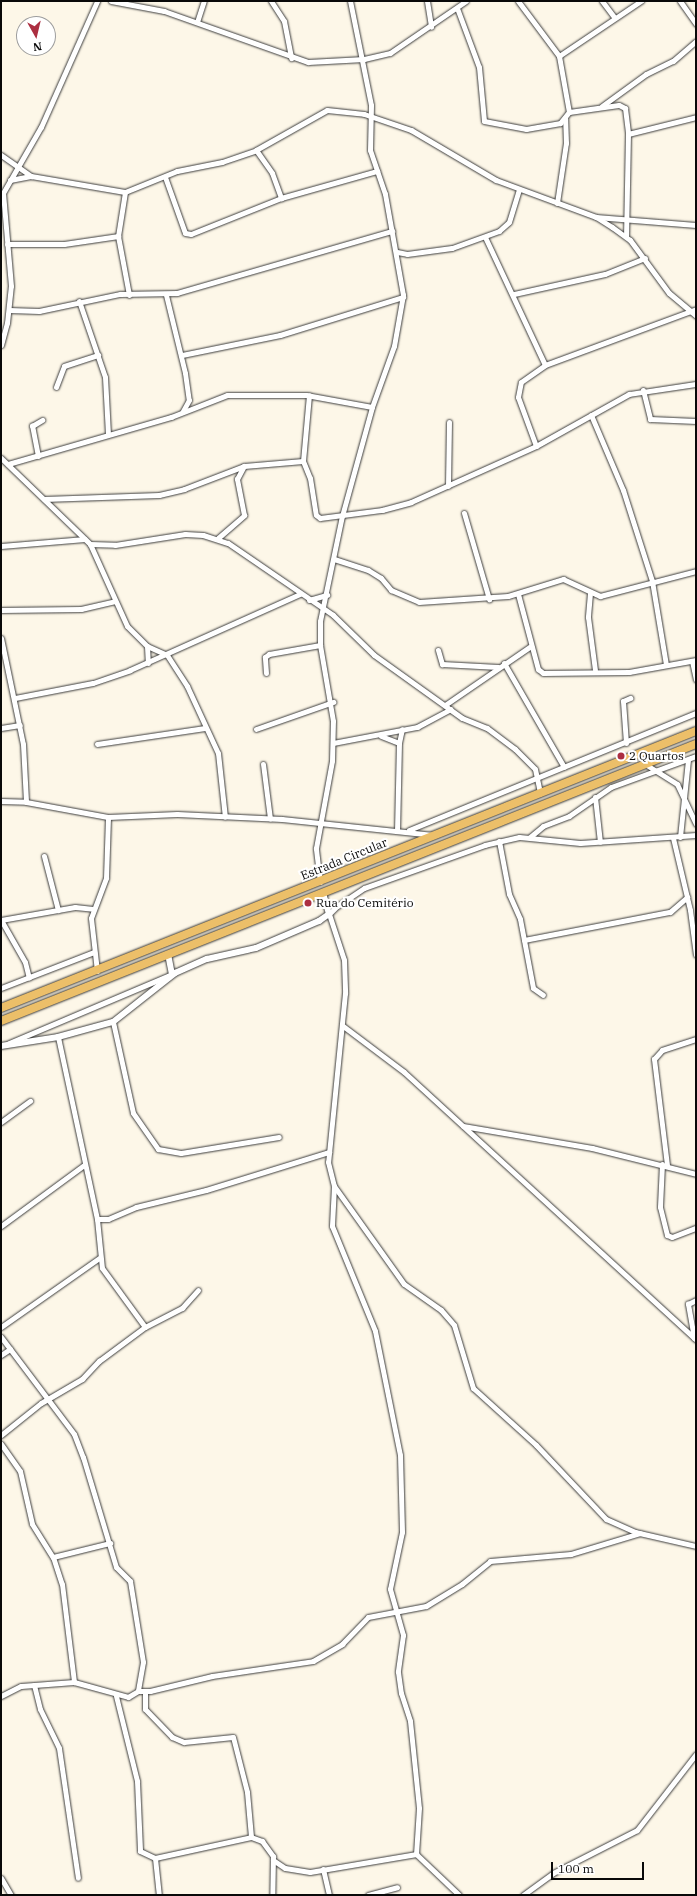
<!DOCTYPE html>
<meta charset="utf-8">
<style>
body{margin:0}
#map{position:relative;width:697px;height:1896px;overflow:hidden;background:#fdf7e8;font-family:"IBM Plex Serif",serif}
div>[style]{position:absolute}
[style*='--x']{left:calc(var(--x)*1px);top:calc(var(--y)*1px);width:calc(var(--w)*1px);rotate:calc(var(--a)*1deg)}
.roads{filter:drop-shadow(0 0 1px #3c3c3c) drop-shadow(0 0 1px #3c3c3c)}
.minor>*{height:5px;margin:-2.5px;padding:0 2.5px;transform-origin:2.5px;border-radius:2.5px;background:#fff}
.tertiary>*{height:6px;margin:-3px;padding:0 3px;transform-origin:3px;border-radius:3px;background:#fff}
.primary>*{height:8px;margin:-4px;padding:0 4px;transform-origin:4px;border-radius:4px;background:#ecbf69}
.dots>*{width:11px;height:11px;translate:-50% -50%;box-sizing:border-box;border:2px solid #fff;border-radius:50%}
span{translate:-50% -50%;white-space:nowrap;text-align:center;line-height:1.15;-webkit-text-stroke:4px #fff;paint-order:stroke}
.poi-label{font-size:12px;color:#090909}
.left{translate:0 -50%;text-align:left}
.street-label{font-size:12px;color:#090909}
.frame{position:absolute;inset:0;border:2px solid #090909;pointer-events:none}
.north{position:absolute;left:16px;top:16px;width:40px;height:40px;box-sizing:border-box;background:#fff;border:1px solid #9d9d9d;border-radius:50%;rotate:172deg;font-size:11px;font-weight:700;line-height:16px;text-align:center;color:#090909}
.north::after{content:'';display:block;margin:auto;width:14px;height:18px;background:#ac2f41;clip-path:polygon(50% 0,100% 100%,50% 72%,0 100%)}
.scale{position:absolute;left:551px;top:1862px;width:93px;height:18px;box-sizing:border-box;border:2px solid #090909;border-top:0;padding-left:5px;font-size:12px;line-height:14px;white-space:nowrap;color:#090909;-webkit-text-stroke:3px #fff;paint-order:stroke}
</style>
<div id="map">
<div class="roads">
<div class="minor">
<div style="--x:111;--y:1;--w:54;--a:10.7"></div>
<div style="--x:164;--y:11;--w:153;--a:19.5"></div>
<div style="--x:308;--y:62;--w:56;--a:-3.1"></div>
<div style="--x:364;--y:59;--w:27;--a:-13"></div>
<div style="--x:390;--y:53;--w:92;--a:-34.4"></div>
<div style="--x:271;--y:1;--w:24;--a:57"></div>
<div style="--x:284;--y:21;--w:38;--a:79"></div>
<div style="--x:427;--y:1;--w:26;--a:81"></div>
<div style="--x:518;--y:1;--w:69;--a:53.3"></div>
<div style="--x:559;--y:56;--w:57;--a:79.9"></div>
<div style="--x:569;--y:112;--w:50;--a:-8"></div>
<div style="--x:619;--y:105;--w:7;--a:27"></div>
<div style="--x:625;--y:108;--w:26;--a:83"></div>
<div style="--x:628;--y:134;--w:102;--a:91.1"></div>
<div style="--x:602;--y:1;--w:21;--a:53"></div>
<div style="--x:680;--y:1;--w:28;--a:55"></div>
<div style="--x:457;--y:8;--w:63;--a:69.6"></div>
<div style="--x:479;--y:67;--w:54;--a:84.7"></div>
<div style="--x:484;--y:121;--w:43;--a:10.8"></div>
<div style="--x:526;--y:129;--w:35;--a:-10"></div>
<div style="--x:560;--y:123;--w:14;--a:-51"></div>
<div style="--x:197;--y:22;--w:22;--a:-72"></div>
<div style="--x:559;--y:56;--w:99;--a:-33.9"></div>
<div style="--x:602;--y:106;--w:54;--a:-36"></div>
<div style="--x:646;--y:74;--w:30;--a:-26"></div>
<div style="--x:673;--y:61;--w:30;--a:-41"></div>
<div style="--x:628;--y:134;--w:70;--a:-14"></div>
<div style="--x:256;--y:150;--w:28;--a:55"></div>
<div style="--x:272;--y:173;--w:27;--a:70"></div>
<div style="--x:1;--y:155;--w:37;--a:35"></div>
<div style="--x:31;--y:176;--w:95;--a:9.7"></div>
<div style="--x:125;--y:192;--w:56;--a:-22"></div>
<div style="--x:177;--y:171;--w:46;--a:-11.3"></div>
<div style="--x:222;--y:162;--w:36;--a:-19"></div>
<div style="--x:256;--y:150;--w:81;--a:-29.4"></div>
<div style="--x:327;--y:110;--w:37;--a:6"></div>
<div style="--x:364;--y:114;--w:50;--a:18.8"></div>
<div style="--x:411;--y:130;--w:99;--a:30.5"></div>
<div style="--x:496;--y:180;--w:107;--a:20.3"></div>
<div style="--x:596;--y:217;--w:19;--a:32"></div>
<div style="--x:612;--y:227;--w:22;--a:36"></div>
<div style="--x:630;--y:240;--w:66;--a:53.7"></div>
<div style="--x:669;--y:293;--w:35;--a:40"></div>
<div style="--x:165;--y:177;--w:59;--a:70.3"></div>
<div style="--x:185;--y:233;--w:6;--a:9"></div>
<div style="--x:191;--y:234;--w:97;--a:-21.8"></div>
<div style="--x:281;--y:198;--w:100;--a:-15.7"></div>
<div style="--x:10;--y:180;--w:21;--a:-11"></div>
<div style="--x:125;--y:192;--w:45;--a:99"></div>
<div style="--x:118;--y:236;--w:60;--a:79.4"></div>
<div style="--x:557;--y:203;--w:61;--a:-81.5"></div>
<div style="--x:566;--y:143;--w:25;--a:-92"></div>
<div style="--x:596;--y:217;--w:100;--a:4.6"></div>
<div style="--x:485;--y:237;--w:141;--a:64.9"></div>
<div style="--x:7;--y:244;--w:57;--a:0"></div>
<div style="--x:64;--y:244;--w:55;--a:-8.4"></div>
<div style="--x:397;--y:252;--w:10;--a:11"></div>
<div style="--x:407;--y:254;--w:45;--a:-7.6"></div>
<div style="--x:452;--y:248;--w:50;--a:-19.9"></div>
<div style="--x:499;--y:231;--w:13;--a:-42"></div>
<div style="--x:509;--y:222;--w:34;--a:-73"></div>
<div style="--x:514;--y:294;--w:93;--a:-12.4"></div>
<div style="--x:605;--y:274;--w:43;--a:-21.8"></div>
<div style="--x:166;--y:295;--w:80;--a:76.3"></div>
<div style="--x:185;--y:373;--w:27;--a:82"></div>
<div style="--x:189;--y:400;--w:13;--a:119"></div>
<div style="--x:79;--y:301;--w:80;--a:71.1"></div>
<div style="--x:105;--y:377;--w:57;--a:87"></div>
<div style="--x:9;--y:310;--w:30;--a:2"></div>
<div style="--x:39;--y:311;--w:83;--a:-11.9"></div>
<div style="--x:120;--y:294;--w:57;--a:-1"></div>
<div style="--x:177;--y:293;--w:224;--a:-16.1"></div>
<div style="--x:1;--y:345;--w:23;--a:-75"></div>
<div style="--x:7;--y:323;--w:37;--a:-84"></div>
<div style="--x:11;--y:286;--w:93;--a:-94.9"></div>
<div style="--x:3;--y:193;--w:76;--a:-60.1"></div>
<div style="--x:41;--y:127;--w:138;--a:-66"></div>
<div style="--x:182;--y:355;--w:100;--a:-11.5"></div>
<div style="--x:280;--y:335;--w:129;--a:-17.2"></div>
<div style="--x:56;--y:387;--w:22;--a:-69"></div>
<div style="--x:64;--y:366;--w:36;--a:-18"></div>
<div style="--x:643;--y:390;--w:30;--a:76"></div>
<div style="--x:650;--y:419;--w:46;--a:2.5"></div>
<div style="--x:591;--y:415;--w:82;--a:66.9"></div>
<div style="--x:623;--y:490;--w:96;--a:72.3"></div>
<div style="--x:652;--y:581;--w:85;--a:80.5"></div>
<div style="--x:536;--y:446;--w:52;--a:-110.2"></div>
<div style="--x:518;--y:397;--w:15;--a:-79"></div>
<div style="--x:521;--y:382;--w:29;--a:-35"></div>
<div style="--x:545;--y:365;--w:161;--a:-20.3"></div>
<div style="--x:38;--y:456;--w:31;--a:-101"></div>
<div style="--x:32;--y:426;--w:12;--a:-31"></div>
<div style="--x:1;--y:458;--w:124;--a:44"></div>
<div style="--x:90;--y:544;--w:25;--a:2"></div>
<div style="--x:115;--y:545;--w:71;--a:-8.9"></div>
<div style="--x:185;--y:534;--w:18;--a:3"></div>
<div style="--x:203;--y:535;--w:26;--a:18"></div>
<div style="--x:228;--y:543;--w:127;--a:34.4"></div>
<div style="--x:333;--y:615;--w:57;--a:44.3"></div>
<div style="--x:374;--y:655;--w:108;--a:35.6"></div>
<div style="--x:462;--y:718;--w:27;--a:22"></div>
<div style="--x:487;--y:728;--w:35;--a:37"></div>
<div style="--x:515;--y:749;--w:28;--a:45"></div>
<div style="--x:535;--y:769;--w:25;--a:78"></div>
<div style="--x:303;--y:461;--w:66;--a:-84.8"></div>
<div style="--x:8;--y:464;--w:170;--a:-16.1"></div>
<div style="--x:171;--y:417;--w:60;--a:-21.4"></div>
<div style="--x:227;--y:395;--w:79;--a:0"></div>
<div style="--x:306;--y:395;--w:67;--a:10.3"></div>
<div style="--x:448;--y:486;--w:64;--a:-89.1"></div>
<div style="--x:44;--y:499;--w:115;--a:-2"></div>
<div style="--x:159;--y:495;--w:26;--a:-13"></div>
<div style="--x:184;--y:489;--w:64;--a:-21"></div>
<div style="--x:244;--y:466;--w:59;--a:-4.8"></div>
<div style="--x:303;--y:461;--w:18;--a:68"></div>
<div style="--x:310;--y:478;--w:37;--a:81"></div>
<div style="--x:316;--y:515;--w:5;--a:37"></div>
<div style="--x:320;--y:518;--w:63;--a:-7.4"></div>
<div style="--x:382;--y:510;--w:30;--a:-15"></div>
<div style="--x:411;--y:502;--w:137;--a:-24.1"></div>
<div style="--x:536;--y:446;--w:107;--a:-29.2"></div>
<div style="--x:629;--y:394;--w:68;--a:-8.5"></div>
<div style="--x:464;--y:513;--w:90;--a:73.8"></div>
<div style="--x:218;--y:538;--w:35;--a:-41"></div>
<div style="--x:244;--y:515;--w:37;--a:-101"></div>
<div style="--x:237;--y:479;--w:15;--a:-62"></div>
<div style="--x:90;--y:544;--w:90;--a:65.7"></div>
<div style="--x:127;--y:626;--w:28;--a:45"></div>
<div style="--x:147;--y:646;--w:22;--a:24"></div>
<div style="--x:167;--y:655;--w:37;--a:57"></div>
<div style="--x:187;--y:686;--w:74;--a:65.2"></div>
<div style="--x:218;--y:753;--w:64;--a:83.8"></div>
<div style="--x:1;--y:546;--w:84;--a:-4.8"></div>
<div style="--x:334;--y:559;--w:36;--a:18"></div>
<div style="--x:368;--y:570;--w:15;--a:32"></div>
<div style="--x:381;--y:578;--w:16;--a:50"></div>
<div style="--x:391;--y:590;--w:30;--a:23"></div>
<div style="--x:419;--y:602;--w:89;--a:-3.9"></div>
<div style="--x:508;--y:596;--w:58;--a:-17.2"></div>
<div style="--x:563;--y:579;--w:41;--a:24.7"></div>
<div style="--x:600;--y:596;--w:99;--a:-14.6"></div>
<div style="--x:590;--y:593;--w:24;--a:95"></div>
<div style="--x:588;--y:617;--w:53;--a:82.5"></div>
<div style="--x:518;--y:594;--w:78;--a:75.1"></div>
<div style="--x:538;--y:669;--w:6;--a:39"></div>
<div style="--x:543;--y:673;--w:86;--a:-0.7"></div>
<div style="--x:629;--y:672;--w:68;--a:-10.2"></div>
<div style="--x:309;--y:600;--w:19;--a:-16"></div>
<div style="--x:1;--y:610;--w:80;--a:-0.7"></div>
<div style="--x:81;--y:609;--w:35;--a:-13"></div>
<div style="--x:1;--y:638;--w:108;--a:78.3"></div>
<div style="--x:23;--y:744;--w:58;--a:87"></div>
<div style="--x:147;--y:646;--w:17;--a:87"></div>
<div style="--x:438;--y:650;--w:15;--a:74"></div>
<div style="--x:442;--y:664;--w:56;--a:3.1"></div>
<div style="--x:692;--y:661;--w:19;--a:78"></div>
<div style="--x:504;--y:663;--w:120;--a:60"></div>
<div style="--x:266;--y:673;--w:16;--a:-94"></div>
<div style="--x:265;--y:657;--w:5;--a:-37"></div>
<div style="--x:269;--y:654;--w:52;--a:-10"></div>
<div style="--x:15;--y:698;--w:79;--a:-10.9"></div>
<div style="--x:93;--y:683;--w:39;--a:-19"></div>
<div style="--x:130;--y:670;--w:186;--a:-24.1"></div>
<div style="--x:445;--y:705;--w:104;--a:-34.5"></div>
<div style="--x:1;--y:728;--w:19;--a:-9"></div>
<div style="--x:256;--y:729;--w:82;--a:-19.3"></div>
<div style="--x:381;--y:736;--w:19;--a:21"></div>
<div style="--x:399;--y:743;--w:86;--a:91.3"></div>
<div style="--x:333;--y:743;--w:86;--a:-10.8"></div>
<div style="--x:417;--y:727;--w:38;--a:-28"></div>
<div style="--x:399;--y:743;--w:14;--a:-78"></div>
<div style="--x:626;--y:743;--w:42;--a:-94.1"></div>
<div style="--x:623;--y:701;--w:8;--a:-23"></div>
<div style="--x:97;--y:744;--w:109;--a:-8.4"></div>
<div style="--x:263;--y:764;--w:55;--a:82.7"></div>
<div style="--x:645;--y:764;--w:38;--a:32"></div>
<div style="--x:677;--y:784;--w:44;--a:64.6"></div>
<div style="--x:595;--y:797;--w:45;--a:83.7"></div>
<div style="--x:1;--y:801;--w:25;--a:2"></div>
<div style="--x:26;--y:802;--w:83;--a:10.4"></div>
<div style="--x:108;--y:817;--w:69;--a:-2.5"></div>
<div style="--x:177;--y:814;--w:105;--a:2.7"></div>
<div style="--x:282;--y:819;--w:152;--a:6"></div>
<div style="--x:409;--y:830;--w:310;--a:-22.2"></div>
<div style="--x:696;--y:835;--w:116;--a:176.1"></div>
<div style="--x:580;--y:843;--w:61;--a:-174.4"></div>
<div style="--x:519;--y:837;--w:35;--a:167"></div>
<div style="--x:485;--y:845;--w:128;--a:160.4"></div>
<div style="--x:364;--y:888;--w:32;--a:146"></div>
<div style="--x:337;--y:906;--w:11;--a:135"></div>
<div style="--x:329;--y:914;--w:48;--a:71.9"></div>
<div style="--x:344;--y:960;--w:33;--a:88"></div>
<div style="--x:345;--y:993;--w:170;--a:95.7"></div>
<div style="--x:328;--y:1162;--w:25;--a:76"></div>
<div style="--x:334;--y:1186;--w:120;--a:54.5"></div>
<div style="--x:404;--y:1284;--w:45;--a:35.1"></div>
<div style="--x:441;--y:1310;--w:20;--a:49"></div>
<div style="--x:454;--y:1325;--w:66;--a:73.2"></div>
<div style="--x:473;--y:1388;--w:85;--a:42.1"></div>
<div style="--x:536;--y:1445;--w:102;--a:46.6"></div>
<div style="--x:606;--y:1519;--w:32;--a:24"></div>
<div style="--x:635;--y:1532;--w:63;--a:12.9"></div>
<div style="--x:530;--y:837;--w:17;--a:-40"></div>
<div style="--x:543;--y:826;--w:28;--a:-21"></div>
<div style="--x:569;--y:816;--w:51;--a:-34.6"></div>
<div style="--x:611;--y:787;--w:90;--a:-20"></div>
<div style="--x:680;--y:837;--w:78;--a:-84.1"></div>
<div style="--x:673;--y:838;--w:74;--a:76.7"></div>
<div style="--x:690;--y:910;--w:45;--a:82.4"></div>
<div style="--x:499;--y:841;--w:54;--a:79.3"></div>
<div style="--x:509;--y:894;--w:27;--a:66"></div>
<div style="--x:520;--y:919;--w:70;--a:79.3"></div>
<div style="--x:533;--y:988;--w:12;--a:35"></div>
<div style="--x:44;--y:856;--w:56;--a:75.5"></div>
<div style="--x:320;--y:882;--w:34;--a:-97"></div>
<div style="--x:316;--y:848;--w:88;--a:-79.6"></div>
<div style="--x:332;--y:761;--w:40;--a:-88.6"></div>
<div style="--x:333;--y:721;--w:77;--a:-99.7"></div>
<div style="--x:320;--y:645;--w:24;--a:-90"></div>
<div style="--x:320;--y:621;--w:107;--a:-78.2"></div>
<div style="--x:342;--y:516;--w:113;--a:-74.6"></div>
<div style="--x:372;--y:407;--w:65;--a:-70.2"></div>
<div style="--x:394;--y:346;--w:52;--a:-80"></div>
<div style="--x:403;--y:295;--w:103;--a:-100.1"></div>
<div style="--x:385;--y:194;--w:46;--a:-108.8"></div>
<div style="--x:370;--y:150;--w:45;--a:-88.7"></div>
<div style="--x:371;--y:105;--w:106;--a:-101.4"></div>
<div style="--x:1;--y:920;--w:75;--a:-10"></div>
<div style="--x:75;--y:907;--w:18;--a:6"></div>
<div style="--x:1;--y:920;--w:48;--a:60.3"></div>
<div style="--x:25;--y:962;--w:16;--a:76"></div>
<div style="--x:524;--y:940;--w:149;--a:-10.9"></div>
<div style="--x:670;--y:912;--w:23;--a:-41"></div>
<div style="--x:97;--y:971;--w:53;--a:-96.5"></div>
<div style="--x:91;--y:918;--w:43;--a:-69.4"></div>
<div style="--x:106;--y:878;--w:61;--a:-88.1"></div>
<div style="--x:1;--y:988;--w:100;--a:-21.2"></div>
<div style="--x:113;--y:1022;--w:93;--a:77.6"></div>
<div style="--x:133;--y:1113;--w:44;--a:55.2"></div>
<div style="--x:158;--y:1149;--w:23;--a:10"></div>
<div style="--x:181;--y:1153;--w:99;--a:-9.3"></div>
<div style="--x:343;--y:1026;--w:76;--a:37"></div>
<div style="--x:404;--y:1072;--w:396;--a:42.5"></div>
<div style="--x:58;--y:1037;--w:186;--a:77.9"></div>
<div style="--x:97;--y:1219;--w:49;--a:84.2"></div>
<div style="--x:102;--y:1268;--w:73;--a:53.9"></div>
<div style="--x:9;--y:1043;--w:175;--a:-22.9"></div>
<div style="--x:1;--y:1122;--w:36;--a:-36"></div>
<div style="--x:463;--y:1126;--w:131;--a:9.7"></div>
<div style="--x:592;--y:1148;--w:107;--a:14"></div>
<div style="--x:662;--y:1164;--w:43;--a:92.7"></div>
<div style="--x:660;--y:1207;--w:29;--a:76"></div>
<div style="--x:667;--y:1235;--w:5;--a:22"></div>
<div style="--x:672;--y:1237;--w:26;--a:-21"></div>
<div style="--x:667;--y:1165;--w:107;--a:-97"></div>
<div style="--x:654;--y:1059;--w:12;--a:-48"></div>
<div style="--x:662;--y:1050;--w:36;--a:-18"></div>
<div style="--x:334;--y:1186;--w:40;--a:92.9"></div>
<div style="--x:332;--y:1226;--w:113;--a:67.7"></div>
<div style="--x:375;--y:1331;--w:126;--a:78.6"></div>
<div style="--x:400;--y:1455;--w:77;--a:88.5"></div>
<div style="--x:402;--y:1532;--w:58;--a:101.9"></div>
<div style="--x:390;--y:1589;--w:48;--a:74.2"></div>
<div style="--x:403;--y:1635;--w:37;--a:98"></div>
<div style="--x:398;--y:1672;--w:21;--a:82"></div>
<div style="--x:401;--y:1693;--w:29;--a:72"></div>
<div style="--x:410;--y:1721;--w:87;--a:84.1"></div>
<div style="--x:419;--y:1808;--w:46;--a:93.7"></div>
<div style="--x:416;--y:1854;--w:59;--a:43.6"></div>
<div style="--x:97;--y:1219;--w:11;--a:0"></div>
<div style="--x:108;--y:1219;--w:30;--a:-23"></div>
<div style="--x:136;--y:1207;--w:72;--a:-13.7"></div>
<div style="--x:206;--y:1190;--w:129;--a:-17.2"></div>
<div style="--x:1;--y:1226;--w:103;--a:-36.3"></div>
<div style="--x:1;--y:1327;--w:120;--a:-35.1"></div>
<div style="--x:1;--y:1337;--w:121;--a:53"></div>
<div style="--x:74;--y:1434;--w:25;--a:69"></div>
<div style="--x:83;--y:1457;--w:115;--a:73.3"></div>
<div style="--x:116;--y:1567;--w:20;--a:45"></div>
<div style="--x:130;--y:1581;--w:82;--a:80.9"></div>
<div style="--x:143;--y:1662;--w:29;--a:100"></div>
<div style="--x:694;--y:1338;--w:35;--a:-100"></div>
<div style="--x:688;--y:1304;--w:9;--a:-27"></div>
<div style="--x:1;--y:1355;--w:11;--a:-34"></div>
<div style="--x:1;--y:1435;--w:51;--a:-38.7"></div>
<div style="--x:41;--y:1403;--w:48;--a:-30.3"></div>
<div style="--x:82;--y:1379;--w:25;--a:-47"></div>
<div style="--x:99;--y:1361;--w:57;--a:-36.5"></div>
<div style="--x:145;--y:1327;--w:42;--a:-27.2"></div>
<div style="--x:182;--y:1308;--w:24;--a:-48"></div>
<div style="--x:1;--y:1444;--w:33;--a:55"></div>
<div style="--x:20;--y:1471;--w:54;--a:77.2"></div>
<div style="--x:32;--y:1524;--w:39;--a:58"></div>
<div style="--x:53;--y:1557;--w:28;--a:72"></div>
<div style="--x:62;--y:1584;--w:99;--a:83"></div>
<div style="--x:53;--y:1557;--w:59;--a:-13.8"></div>
<div style="--x:34;--y:1685;--w:25;--a:76"></div>
<div style="--x:40;--y:1709;--w:43;--a:64"></div>
<div style="--x:59;--y:1748;--w:131;--a:81.7"></div>
<div style="--x:145;--y:1691;--w:18;--a:90"></div>
<div style="--x:145;--y:1709;--w:39;--a:46"></div>
<div style="--x:172;--y:1737;--w:13;--a:23"></div>
<div style="--x:184;--y:1742;--w:49;--a:-5.8"></div>
<div style="--x:233;--y:1737;--w:57;--a:75.7"></div>
<div style="--x:247;--y:1792;--w:45;--a:84.9"></div>
<div style="--x:1;--y:1696;--w:22;--a:-27"></div>
<div style="--x:21;--y:1686;--w:53;--a:-4.3"></div>
<div style="--x:74;--y:1682;--w:56;--a:15.5"></div>
<div style="--x:128;--y:1697;--w:12;--a:-31"></div>
<div style="--x:138;--y:1691;--w:12;--a:0"></div>
<div style="--x:150;--y:1691;--w:64;--a:-13.6"></div>
<div style="--x:212;--y:1676;--w:102;--a:-8.4"></div>
<div style="--x:313;--y:1661;--w:34;--a:-30"></div>
<div style="--x:342;--y:1644;--w:37;--a:-46"></div>
<div style="--x:368;--y:1617;--w:59;--a:-10.7"></div>
<div style="--x:426;--y:1606;--w:42;--a:-31.4"></div>
<div style="--x:462;--y:1584;--w:36;--a:-39"></div>
<div style="--x:490;--y:1561;--w:81;--a:-4.9"></div>
<div style="--x:571;--y:1554;--w:72;--a:-16.9"></div>
<div style="--x:116;--y:1696;--w:88;--a:76.1"></div>
<div style="--x:137;--y:1781;--w:70;--a:87.5"></div>
<div style="--x:140;--y:1851;--w:17;--a:25"></div>
<div style="--x:155;--y:1858;--w:98;--a:-12.3"></div>
<div style="--x:251;--y:1837;--w:12;--a:20"></div>
<div style="--x:262;--y:1841;--w:19;--a:54"></div>
<div style="--x:273;--y:1856;--w:39;--a:91"></div>
<div style="--x:155;--y:1858;--w:37;--a:84"></div>
<div style="--x:273;--y:1860;--w:14;--a:34"></div>
<div style="--x:285;--y:1868;--w:25;--a:9"></div>
<div style="--x:310;--y:1872;--w:108;--a:-9.6"></div>
<div style="--x:323;--y:1869;--w:27;--a:77"></div>
<div style="--x:1;--y:1878;--w:20;--a:60"></div>
<div style="--x:368;--y:1895;--w:30;--a:-15"></div>
<div style="--x:523;--y:1895;--w:37;--a:-36"></div>
<div style="--x:553;--y:1873;--w:94;--a:-27.1"></div>
<div style="--x:637;--y:1830;--w:96;--a:-52.2"></div>
</div>
<div class="tertiary">
<div style="--x:168;--y:954;--w:20;--a:79"></div>
<div style="--x:1;--y:1046;--w:58;--a:-9"></div>
<div style="--x:58;--y:1037;--w:57;--a:-15.3"></div>
<div style="--x:113;--y:1022;--w:79;--a:-38.3"></div>
<div style="--x:175;--y:973;--w:35;--a:-24"></div>
<div style="--x:207;--y:959;--w:50;--a:-12.7"></div>
<div style="--x:256;--y:948;--w:69;--a:-23.2"></div>
<div style="--x:319;--y:921;--w:12;--a:-35"></div>
<div style="--x:329;--y:914;--w:22;--a:-106"></div>
</div>
<div class="primary">
<div style="--x:1;--y:1008;--w:748;--a:-21.73"></div>
<div style="--x:1;--y:1021;--w:748;--a:-21.73"></div>
</div>
</div>
<div class="dots">
<div style="left:621px;top:756px;background:#ac2f41"></div>
<div style="left:308px;top:903px;background:#ac2f41"></div>
</div>
<div class="poi-label">
<span class="left" style="left:629px;top:756px">2 Quartos</span>
<span class="left" style="left:316px;top:903px">Rua do Cemitério</span>
</div>
<div class="street-label">
<span style="left:344px;top:859px;rotate:-22deg">Estrada Circular</span>
</div>
<div class="frame"></div>
<div class="north">N</div>
<div class="scale">100 m</div>
</div>
